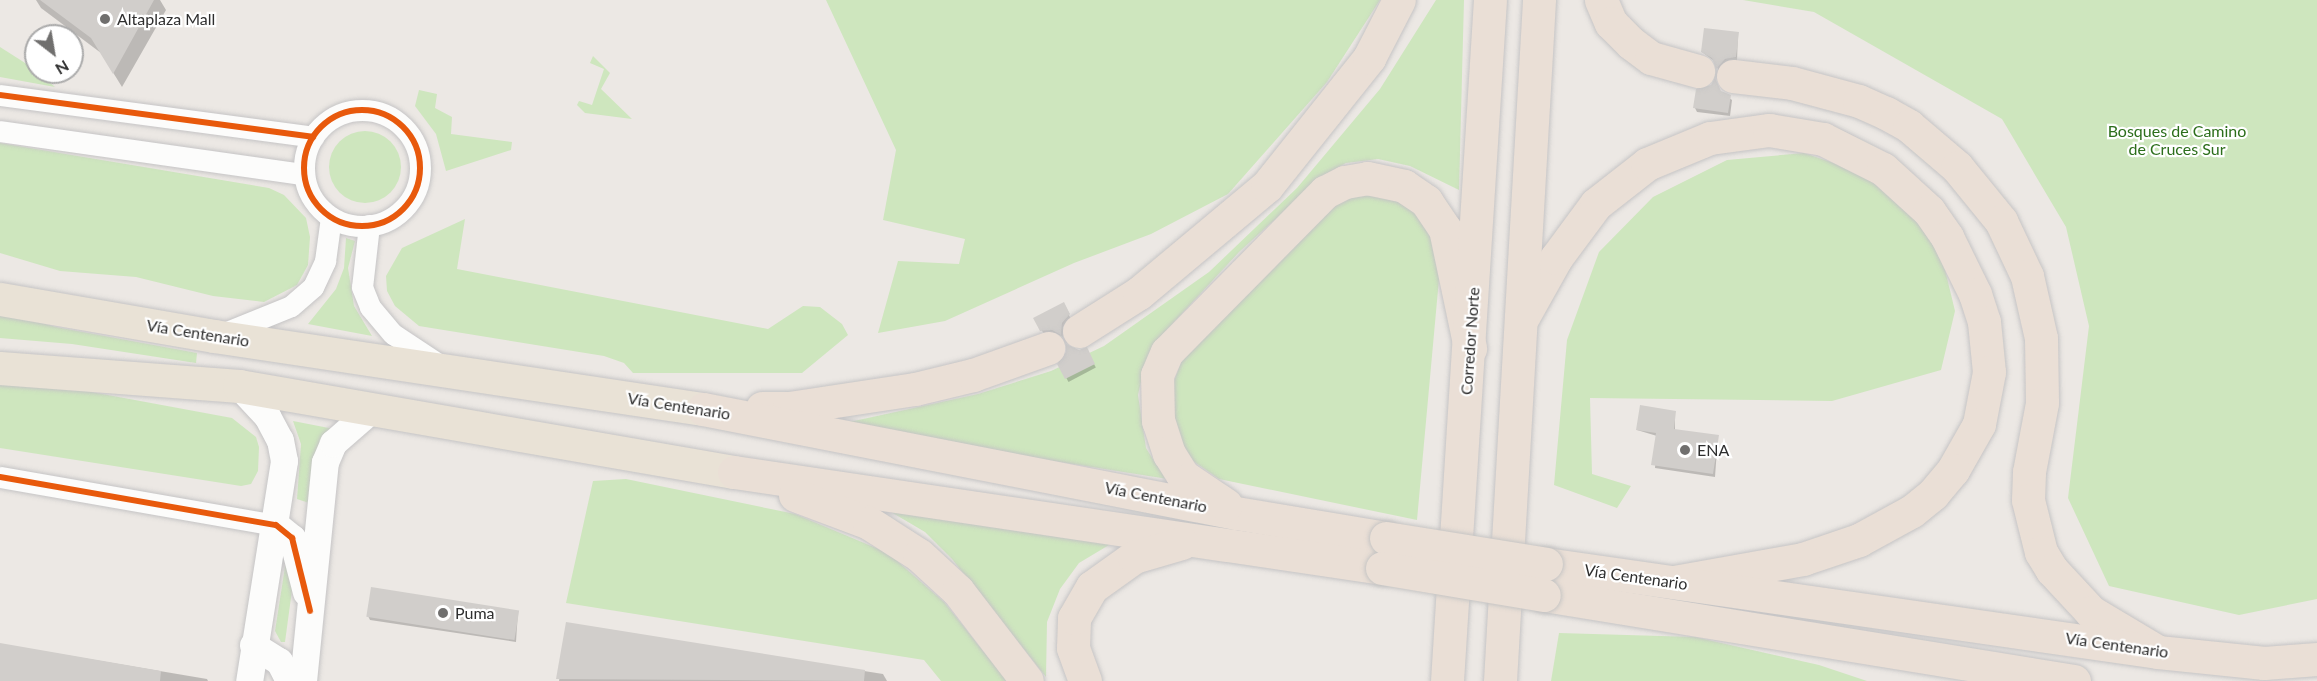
<!DOCTYPE html>
<meta charset="utf-8">
<style>
body{margin:0}
#map{position:relative;width:2317px;height:681px;overflow:hidden;background:#ece8e4;font-family:Lato,sans-serif}
div>[style]{position:absolute}
[style*='--x']{left:calc(var(--x)*1px);top:calc(var(--y)*1px);width:calc(var(--w)*1px);rotate:calc(var(--a)*1deg)}
.green>*{inset:0;background:#cee6be}
.round{border-radius:50%}
.shadow>*{inset:0;background:#0003;transform-origin:0 0}
.building>*{inset:0;background:#d1cecb;transform-origin:0 0}
.roads{filter:drop-shadow(0 0 2px #c5c4c5) drop-shadow(0 0 2px #c5c4c5)}
.minor>*{height:21px;margin:-10.5px;padding:0 10.5px;transform-origin:10.5px;border-radius:10.5px;background:#fcfcfb}
.minor>.ring{margin:-10.5px;padding:0;box-sizing:content-box;background:none;border:21px solid #fcfcfb;border-radius:50%}
.tertiary>*{height:27px;margin:-13.5px;padding:0 13.5px;transform-origin:13.5px;border-radius:13.5px;background:#fcfcfb}
.trunk>*{height:33px;margin:-16.5px;padding:0 16.5px;transform-origin:16.5px;border-radius:16.5px;background:#e9e2d6}
.motorway>*{height:33px;margin:-16.5px;padding:0 16.5px;transform-origin:16.5px;border-radius:16.5px;background:#eadfd6}
.bridges{filter:drop-shadow(0 0 2px #c6c5c4) drop-shadow(0 0 2px #c6c5c4)}
.motorway-bridge>*{height:33px;margin:-16.5px;padding:0 16.5px;transform-origin:16.5px;border-radius:16.5px;background:#eadfd6}
.cycleway>*{height:6px;margin:-3px;padding:0 3px;transform-origin:3px;border-radius:3px;background:#e8590c}
.cycleway>.ring{margin:-3px;padding:0;box-sizing:content-box;background:none;border:6px solid #e8590c;border-radius:50%}
.dots>*{width:16px;height:16px;translate:-50% -50%;box-sizing:border-box;border:3px solid #fff;border-radius:50%}
span{translate:-50% -50%;white-space:nowrap;text-align:center;line-height:1.15;-webkit-text-stroke:4.5px #fff;paint-order:stroke}
.poi-label{font-size:16px;color:#2e2e2e}
.left{translate:0 -50%;text-align:left}
.park-label{font-size:16px;color:#2c6e1b}
.street-label{font-size:16px;color:#2e2e2e}
.north{position:absolute;left:24px;top:24px;width:60px;height:60px;box-sizing:border-box;background:#fff;border:2px solid #ababab;border-radius:50%;rotate:149deg;font-size:16px;font-weight:700;line-height:24px;text-align:center;color:#2e2e2e}
.north::after{content:'';display:block;margin:auto;width:21px;height:27px;background:#706f6e;clip-path:polygon(50% 0,100% 100%,50% 72%,0 100%)}
</style>
<div id="map">
<div class="green">
<div style="clip-path:polygon(826px 0,1380px 0,1327px 82px,1228px 194px,1151px 234px,1074px 263px,945px 321px,878px 333px,898px 261px,959px 264px,965px 239px,883px 220px,896px 150px)"></div>
<div style="clip-path:polygon(1436px 0,1464px 0,1459px 190px,1410px 166px,1378px 159px,1346px 163px,1324px 175px,1239px 252px,1163px 334px,1145px 363px,1138px 395px,1146px 448px,1156px 464px,1174px 480px,814px 423px,854px 421px,978px 394px,1051px 371px,1104px 346px,1209px 272px,1297px 188px,1380px 89px)"></div>
<div style="clip-path:polygon(1743px 0,2317px 0,2317px 599px,2239px 615px,2109px 586px,2068px 498px,2089px 326px,2066px 227px,2002px 119px,1814px 12px)"></div>
<div style="clip-path:polygon(0 47px,33px 68px,55px 87px,0 77px)"></div>
<div style="clip-path:polygon(593px 56px,610px 73px,601px 89px,632px 119px,585px 113px,577px 105px,579px 101px,592px 105px,604px 69px,590px 63px)"></div>
<div style="clip-path:polygon(419px 90px,437px 94px,435px 108px,452px 117px,451px 134px,512px 142px,511px 150px,446px 171px,436px 134px,415px 106px)"></div>
<div class="round" style="left:329px;top:131px;width:72px;height:72px"></div>
<div style="clip-path:polygon(0 143px,269px 188px,284px 195px,306px 218px,310px 237px,308px 265px,297px 285px,264px 302px,213px 296px,136px 277px,60px 271px,0 253px)"></div>
<div style="clip-path:polygon(1804px 153px,1860px 172px,1913px 216px,1941px 253px,1955px 311px,1941px 370px,1832px 401px,1590px 398px,1592px 474px,1631px 486px,1617px 508px,1554px 485px,1567px 340px,1599px 252px,1653px 197px,1727px 160px)"></div>
<div style="clip-path:polygon(1371px 191px,1404px 202px,1426px 223px,1437px 245px,1439px 279px,1417px 520px,1219px 479px,1183px 454px,1169px 395px,1187px 346px,1342px 196px)"></div>
<div style="clip-path:polygon(465px 219px,457px 269px,768px 329px,803px 306px,820px 307px,842px 324px,848px 335px,802px 373px,633px 373px,624px 363px,604px 356px,419px 326px,395px 306px,387px 291px,386px 276px,402px 248px)"></div>
<div style="clip-path:polygon(346px 238px,355px 241px,348px 268px,354px 306px,372px 336px,308px 324px,336px 289px,344px 268px)"></div>
<div style="clip-path:polygon(0 311px,56px 327px,197px 353px,196px 363px,72px 344px,0 338px)"></div>
<div style="clip-path:polygon(0 380px,43px 383px,232px 418px,256px 437px,259px 447px,258px 471px,251px 484px,241px 486px,0 448px)"></div>
<div style="clip-path:polygon(293px 421px,334px 429px,312px 504px,297px 499px,301px 444px)"></div>
<div style="clip-path:polygon(626px 479px,795px 514px,888px 553px,944px 602px,1007px 681px,941px 681px,924px 660px,566px 603px,593px 481px)"></div>
<div style="clip-path:polygon(893px 505px,1114px 542px,1079px 563px,1060px 589px,1047px 622px,1046px 677px,952px 559px,925px 532px,891px 512px)"></div>
<div style="clip-path:polygon(287px 554px,295px 568px,285px 642px,281px 642px,275px 631px)"></div>
<div style="clip-path:polygon(1559px 633px,1695px 637px,1819px 665px,1867px 681px,1551px 681px)"></div>
</div>
<div class="shadow">
<div style="clip-path:polygon(36px 0,160px 0,166px 10px,122px 87px,101px 53px,41px 8px)"></div>
<div style="clip-path:polygon(1738px 33px,1737px 61px,1719px 71px,1714px 61px,1702px 52px)"></div>
<div style="clip-path:polygon(1721px 92px,1732px 100px,1730px 116px,1697px 112px,1695px 108px)"></div>
<div style="clip-path:polygon(1063px 304px,1071px 319px,1063px 327px,1063px 337px,1055px 333px,1044px 334px,1035px 319px)"></div>
<div style="left:1086px;top:349px;width:21px;height:31px;rotate:62deg"></div>
<div style="clip-path:polygon(1675px 412px,1675px 431px,1718px 436px,1715px 477px,1655px 468px,1657px 436px,1637px 430px)"></div>
<div style="clip-path:polygon(518px 611px,516px 642px,370px 620px,368px 616px)"></div>
<div style="clip-path:polygon(568px 624px,883px 674px,887px 681px,559px 681px)"></div>
<div style="clip-path:polygon(0 644px,207px 679px,208px 681px,0 681px)"></div>
</div>
<div class="building">
<div style="clip-path:polygon(40px 0,154px 0,113px 74px,91px 38px)"></div>
<div style="clip-path:polygon(1704px 28px,1739px 32px,1736px 57px,1725px 59px,1716px 69px,1712px 58px,1701px 52px)"></div>
<div style="clip-path:polygon(1715px 78px,1721px 91px,1731px 95px,1728px 113px,1693px 108px,1696px 89px,1711px 85px)"></div>
<div style="clip-path:polygon(1064px 302px,1070px 314px,1062px 323px,1061px 335px,1052px 330px,1040px 331px,1033px 318px)"></div>
<div style="clip-path:polygon(1066px 344px,1079px 350px,1087px 347px,1095px 364px,1065px 379px,1057px 364px,1066px 352px)"></div>
<div style="clip-path:polygon(1640px 405px,1676px 411px,1674px 429px,1719px 435px,1713px 474px,1651px 465px,1656px 433px,1636px 430px)"></div>
<div style="left:371px;top:587px;width:150px;height:30px;rotate:9deg"></div>
<div style="clip-path:polygon(566px 622px,865px 670px,864px 681px,556px 679px)"></div>
<div style="clip-path:polygon(0 643px,161px 671px,160px 681px,0 681px)"></div>
</div>
<div class="roads">
<div class="minor">
<div style="--x:0;--y:95;--w:316;--a:7.6"></div>
<div class="ring" style="left:304px;top:110px;width:95px;height:95px"></div>
<div style="--x:0;--y:131;--w:307;--a:8.1"></div>
<div style="--x:369;--y:225;--w:62;--a:96.4"></div>
<div style="--x:362;--y:287;--w:22;--a:68"></div>
<div style="--x:370;--y:307;--w:35;--a:50"></div>
<div style="--x:393;--y:334;--w:53;--a:33.4"></div>
<div style="--x:222;--y:334;--w:74;--a:-22.1"></div>
<div style="--x:291;--y:306;--w:29;--a:-41"></div>
<div style="--x:313;--y:287;--w:29;--a:-65"></div>
<div style="--x:325;--y:261;--w:44;--a:-82.2"></div>
<div style="--x:0;--y:477;--w:280;--a:9.9"></div>
</div>
<div class="tertiary">
<div style="--x:239;--y:386;--w:41;--a:47"></div>
<div style="--x:267;--y:416;--w:27;--a:62"></div>
<div style="--x:280;--y:440;--w:21;--a:79"></div>
<div style="--x:284;--y:461;--w:223;--a:99"></div>
<div style="--x:276;--y:525;--w:21;--a:39"></div>
<div style="--x:292;--y:538;--w:56;--a:75.5"></div>
<div style="--x:253;--y:645;--w:31;--a:32"></div>
<div style="--x:279;--y:661;--w:22;--a:63"></div>
<div style="--x:303;--y:681;--w:220;--a:-84.3"></div>
<div style="--x:325;--y:462;--w:21;--a:-67"></div>
<div style="--x:333;--y:443;--w:52;--a:-41.1"></div>
</div>
<div class="trunk">
<div style="--x:0;--y:299;--w:217;--a:9.8"></div>
<div style="--x:214;--y:336;--w:494;--a:8.5"></div>
<div style="--x:0;--y:368;--w:240;--a:4.3"></div>
<div style="--x:239;--y:386;--w:502;--a:9.86"></div>
</div>
<div class="motorway">
<div style="--x:1601;--y:0;--w:25;--a:67"></div>
<div style="--x:1611;--y:23;--w:28;--a:45"></div>
<div style="--x:1631;--y:43;--w:25;--a:37"></div>
<div style="--x:1651;--y:58;--w:49;--a:15.5"></div>
<div style="--x:1733;--y:76;--w:59;--a:6.8"></div>
<div style="--x:1792;--y:83;--w:69;--a:15"></div>
<div style="--x:1859;--y:101;--w:30;--a:24"></div>
<div style="--x:1886;--y:113;--w:26;--a:29"></div>
<div style="--x:1909;--y:126;--w:63;--a:40.5"></div>
<div style="--x:1957;--y:167;--w:70;--a:50.8"></div>
<div style="--x:2001;--y:221;--w:61;--a:64.7"></div>
<div style="--x:2027;--y:276;--w:64;--a:77.3"></div>
<div style="--x:2041;--y:338;--w:65;--a:89.1"></div>
<div style="--x:2042;--y:403;--w:70;--a:100.7"></div>
<div style="--x:2029;--y:472;--w:28;--a:92"></div>
<div style="--x:2028;--y:500;--w:54;--a:76"></div>
<div style="--x:2041;--y:552;--w:21;--a:59"></div>
<div style="--x:2052;--y:570;--w:57;--a:47.1"></div>
<div style="--x:2091;--y:612;--w:78;--a:30.8"></div>
<div style="--x:1523;--y:317;--w:68;--a:-60.8"></div>
<div style="--x:1556;--y:258;--w:67;--a:-53.5"></div>
<div style="--x:1596;--y:204;--w:65;--a:-38.1"></div>
<div style="--x:1647;--y:164;--w:68;--a:-22.4"></div>
<div style="--x:1710;--y:138;--w:60;--a:-7.7"></div>
<div style="--x:1769;--y:130;--w:55;--a:9.5"></div>
<div style="--x:1823;--y:139;--w:67;--a:26.6"></div>
<div style="--x:1883;--y:169;--w:62;--a:42.4"></div>
<div style="--x:1929;--y:211;--w:32;--a:55"></div>
<div style="--x:1947;--y:237;--w:64;--a:63.8"></div>
<div style="--x:1975;--y:294;--w:29;--a:72"></div>
<div style="--x:1984;--y:322;--w:50;--a:84.3"></div>
<div style="--x:1989;--y:372;--w:53;--a:100.9"></div>
<div style="--x:1979;--y:424;--w:53;--a:119.5"></div>
<div style="--x:1953;--y:470;--w:31;--a:130"></div>
<div style="--x:1933;--y:494;--w:27;--a:141"></div>
<div style="--x:1912;--y:511;--w:60;--a:151.3"></div>
<div style="--x:1859;--y:540;--w:59;--a:161.3"></div>
<div style="--x:1803;--y:559;--w:131;--a:169.9"></div>
<div style="--x:1079;--y:331;--w:71;--a:-32.3"></div>
<div style="--x:1139;--y:293;--w:167;--a:-39.9"></div>
<div style="--x:1267;--y:186;--w:164;--a:-51.4"></div>
<div style="--x:1369;--y:58;--w:65;--a:-62.7"></div>
<div style="--x:762;--y:408;--w:27;--a:0"></div>
<div style="--x:789;--y:408;--w:127;--a:-8.6"></div>
<div style="--x:915;--y:389;--w:60;--a:-13.6"></div>
<div style="--x:973;--y:375;--w:80;--a:-19.8"></div>
<div style="--x:703;--y:409;--w:543;--a:11.04"></div>
<div style="--x:1236;--y:513;--w:152;--a:9.5"></div>
<div style="--x:734;--y:472;--w:655;--a:8.43"></div>
<div style="--x:795;--y:495;--w:79;--a:20.7"></div>
<div style="--x:869;--y:523;--w:59;--a:32.6"></div>
<div style="--x:919;--y:555;--w:53;--a:42.7"></div>
<div style="--x:958;--y:591;--w:113;--a:52.5"></div>
<div style="--x:1226;--y:505;--w:52;--a:-146"></div>
<div style="--x:1183;--y:476;--w:26;--a:-122"></div>
<div style="--x:1169;--y:454;--w:35;--a:-108"></div>
<div style="--x:1158;--y:421;--w:46;--a:-91.2"></div>
<div style="--x:1157;--y:375;--w:25;--a:-67"></div>
<div style="--x:1167;--y:352;--w:225;--a:-45.4"></div>
<div style="--x:1325;--y:192;--w:22;--a:-27"></div>
<div style="--x:1345;--y:182;--w:22;--a:-10"></div>
<div style="--x:1367;--y:178;--w:38;--a:12"></div>
<div style="--x:1404;--y:186;--w:27;--a:34"></div>
<div style="--x:1426;--y:201;--w:34;--a:56"></div>
<div style="--x:1445;--y:229;--w:122;--a:78.1"></div>
<div style="--x:1546;--y:564;--w:618;--a:8.18"></div>
<div style="--x:2158;--y:652;--w:107;--a:5.9"></div>
<div style="--x:2264;--y:663;--w:53;--a:-4.3"></div>
<div style="--x:1544;--y:595;--w:537;--a:9.22"></div>
<div style="--x:1085;--y:681;--w:35;--a:-110"></div>
<div style="--x:1073;--y:648;--w:30;--a:-88"></div>
<div style="--x:1074;--y:618;--w:36;--a:-60"></div>
<div style="--x:1092;--y:587;--w:52;--a:-35.5"></div>
<div style="--x:1134;--y:557;--w:50;--a:-16.3"></div>
<div style="--x:1447;--y:681;--w:682;--a:-86.39"></div>
<div style="--x:1500;--y:681;--w:682;--a:-86.72"></div>
</div>
</div>
<div class="bridges">
<div class="motorway-bridge">
<div style="--x:1386;--y:538;--w:162;--a:9.2"></div>
<div style="--x:1382;--y:568;--w:164;--a:9.5"></div>
</div>
</div>
<div class="cycleway">
<div style="--x:0;--y:95;--w:316;--a:7.6"></div>
<div class="ring" style="left:304px;top:110px;width:110px;height:110px"></div>
<div style="--x:0;--y:477;--w:280;--a:9.9"></div>
<div style="--x:276;--y:525;--w:21;--a:39"></div>
<div style="--x:292;--y:538;--w:75;--a:76.1"></div>
</div>
<div class="dots">
<div style="left:105px;top:19px;background:#706f6e"></div>
<div style="left:1685px;top:450px;background:#706f6e"></div>
<div style="left:443px;top:613px;background:#706f6e"></div>
</div>
<div class="poi-label">
<span class="left" style="left:117px;top:19px">Altaplaza Mall</span>
<span class="left" style="left:1697px;top:450px">ENA</span>
<span class="left" style="left:455px;top:613px">Puma</span>
</div>
<div class="park-label">
<span style="left:2177px;top:140px">Bosques de Camino<br>de Cruces Sur</span>
</div>
<div class="street-label">
<span style="left:198px;top:333px;rotate:9deg">Vía Centenario</span>
<span style="left:1470px;top:341px;rotate:-86deg">Corredor Norte</span>
<span style="left:679px;top:406px;rotate:9deg">Vía Centenario</span>
<span style="left:1156px;top:497px;rotate:11deg">Vía Centenario</span>
<span style="left:1636px;top:577px;rotate:8deg">Vía Centenario</span>
<span style="left:2117px;top:645px;rotate:8deg">Vía Centenario</span>
</div>
<div class="north">N</div>
</div>
